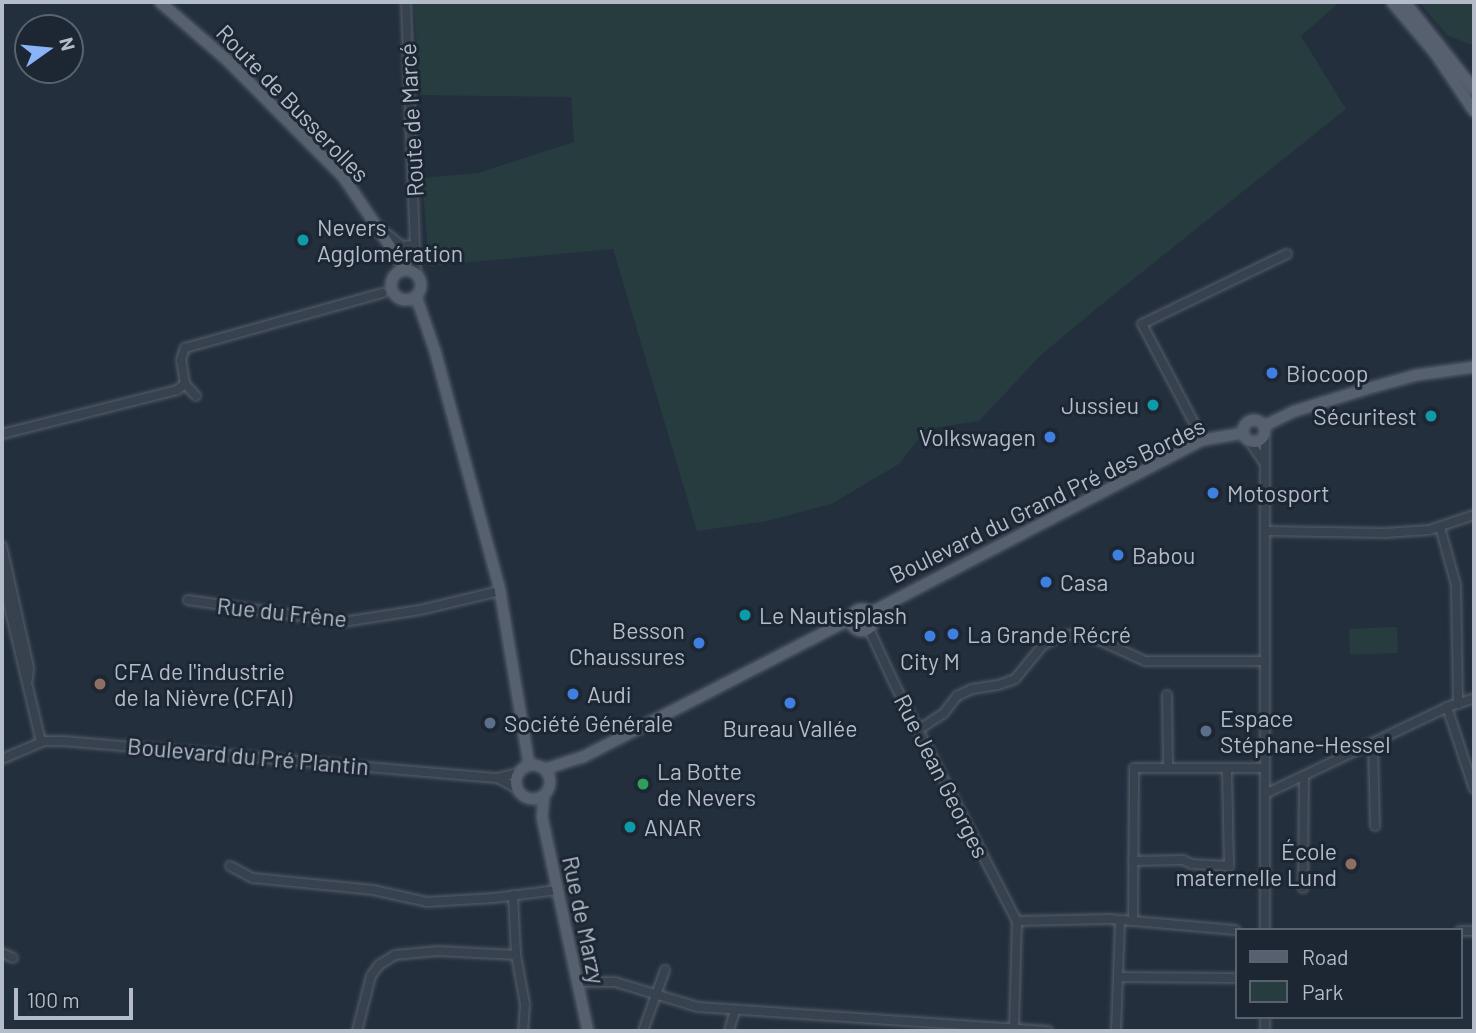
<!DOCTYPE html>
<meta charset="utf-8">
<style>
body{margin:0}
#map{position:relative;width:1476px;height:1033px;overflow:hidden;background:#242f3e;font-family:Barlow,sans-serif}
div>[style]{position:absolute}
[style*='--x']{left:calc(var(--x)*1px);top:calc(var(--y)*1px);width:calc(var(--w)*1px);rotate:calc(var(--a)*1deg)}
.green>*{inset:0;background:#263c3f;transform-origin:0 0}
.roads{filter:drop-shadow(0 0 2px #565f6c) drop-shadow(0 0 2px #565f6c)}
.minor>*{height:8px;margin:-4px;padding:0 4px;transform-origin:4px;border-radius:4px;background:#38414e}
.major>*{height:10px;margin:-5px;padding:0 5px;transform-origin:5px;border-radius:5px;background:#56606e}
.major>.ring{margin:-5px;padding:0;box-sizing:content-box;background:none;border:10px solid #56606e;border-radius:50%}
.dots>*{width:19px;height:19px;translate:-50% -50%;box-sizing:border-box;border:4px solid #1d2633;border-radius:50%}
span{translate:-50% -50%;white-space:nowrap;text-align:center;line-height:1.15;-webkit-text-stroke:6px #1d2633;paint-order:stroke}
.street-label{font-size:23px;color:#b4bcc9}
.poi-label{font-size:23px;color:#b4bcc9}
.left{translate:0 -50%;text-align:left}
.right{translate:-100% -50%;text-align:right}
.frame{position:absolute;inset:0;border:4px solid #b4bcc9;pointer-events:none}
.legend{position:absolute;left:1235px;top:928px;width:228px;height:91px;box-sizing:border-box;background:#1d2633;border:2px solid #59626f;margin:0;padding:9px 12px;list-style:none;font-size:21px;color:#b4bcc9}
.legend li{display:flex;align-items:center;gap:14px;height:35px}
.legend b{width:35px;border:2px solid #59626f}
.north{position:absolute;left:14px;top:14px;width:70px;height:70px;box-sizing:border-box;background:#1d2633;border:2px solid #59626f;border-radius:50%;rotate:75deg;font-size:19px;font-weight:700;line-height:28px;text-align:center;color:#b4bcc9}
.north::after{content:'';display:block;margin:auto;width:24px;height:32px;background:#8ab4f8;clip-path:polygon(50% 0,100% 100%,50% 72%,0 100%)}
.scale{position:absolute;left:14px;top:988px;width:119px;height:32px;box-sizing:border-box;border:4px solid #b4bcc9;border-top:0;padding-left:9px;font-size:21px;line-height:24px;white-space:nowrap;color:#b4bcc9;-webkit-text-stroke:5px #1d2633;paint-order:stroke}
</style>
<div id="map">
<div class="green">
<div style="clip-path:polygon(414px 2px,1340px 2px,1301px 36px,1346px 109px,1096px 309px,1041px 355px,979px 421px,926px 429px,899px 464px,831px 504px,767px 521px,697px 531px,613px 249px,429px 266px,422px 178px,478px 173px,574px 142px,571px 97px,420px 95px)"></div>
<div style="clip-path:polygon(1419px 2px,1474px 2px,1474px 46px,1447px 35px)"></div>
<div style="left:1397px;top:627px;width:26px;height:48px;rotate:88deg"></div>
</div>
<div class="roads">
<div class="minor">
<div style="--x:406;--y:2;--w:271;--a:87.9"></div>
<div style="--x:381;--y:229;--w:27;--a:39"></div>
<div style="--x:402;--y:246;--w:12;--a:-5"></div>
<div style="--x:185;--y:384;--w:16;--a:47"></div>
<div style="--x:1265;--y:430;--w:500;--a:90"></div>
<div style="--x:2;--y:434;--w:180;--a:-14.1"></div>
<div style="--x:177;--y:390;--w:10;--a:-37"></div>
<div style="--x:185;--y:384;--w:24;--a:-99"></div>
<div style="--x:181;--y:360;--w:13;--a:-72"></div>
<div style="--x:185;--y:348;--w:205;--a:-15.6"></div>
<div style="--x:1248;--y:439;--w:29;--a:56"></div>
<div style="--x:1203;--y:440;--w:131;--a:-117.7"></div>
<div style="--x:1142;--y:324;--w:161;--a:-25.8"></div>
<div style="--x:1440;--y:527;--w:60;--a:74.6"></div>
<div style="--x:1456;--y:585;--w:119;--a:89"></div>
<div style="--x:1265;--y:531;--w:120;--a:1"></div>
<div style="--x:1385;--y:533;--w:44;--a:-3.9"></div>
<div style="--x:1429;--y:530;--w:47;--a:-18.4"></div>
<div style="--x:2;--y:546;--w:125;--a:77.5"></div>
<div style="--x:29;--y:668;--w:11;--a:95"></div>
<div style="--x:2;--y:577;--w:170;--a:76.7"></div>
<div style="--x:188;--y:600;--w:157;--a:8.1"></div>
<div style="--x:343;--y:622;--w:78;--a:-8.9"></div>
<div style="--x:420;--y:610;--w:82;--a:-13.4"></div>
<div style="--x:869;--y:629;--w:62;--a:65.1"></div>
<div style="--x:895;--y:685;--w:266;--a:62.7"></div>
<div style="--x:1167;--y:695;--w:73;--a:89.2"></div>
<div style="--x:1447;--y:707;--w:86;--a:71.8"></div>
<div style="--x:918;--y:730;--w:30;--a:-33"></div>
<div style="--x:943;--y:714;--w:23;--a:-52"></div>
<div style="--x:957;--y:696;--w:17;--a:-25"></div>
<div style="--x:972;--y:689;--w:26;--a:-9"></div>
<div style="--x:998;--y:685;--w:18;--a:-19"></div>
<div style="--x:1015;--y:679;--w:44;--a:-50.5"></div>
<div style="--x:1043;--y:645;--w:20;--a:-27"></div>
<div style="--x:1061;--y:636;--w:17;--a:-7"></div>
<div style="--x:1078;--y:634;--w:22;--a:16"></div>
<div style="--x:1099;--y:640;--w:51;--a:24.5"></div>
<div style="--x:1145;--y:661;--w:120;--a:0"></div>
<div style="--x:1373;--y:744;--w:82;--a:88.6"></div>
<div style="--x:2;--y:759;--w:46;--a:-23.2"></div>
<div style="--x:44;--y:741;--w:19;--a:0"></div>
<div style="--x:63;--y:741;--w:437;--a:4.9"></div>
<div style="--x:498;--y:778;--w:21;--a:-14"></div>
<div style="--x:498;--y:778;--w:23;--a:29"></div>
<div style="--x:1265;--y:794;--w:202;--a:-25.5"></div>
<div style="--x:1447;--y:707;--w:28;--a:-18"></div>
<div style="--x:1133;--y:861;--w:50;--a:-1.1"></div>
<div style="--x:1183;--y:860;--w:10;--a:24"></div>
<div style="--x:1192;--y:864;--w:37;--a:3"></div>
<div style="--x:1229;--y:866;--w:98;--a:-91.2"></div>
<div style="--x:230;--y:866;--w:26;--a:28"></div>
<div style="--x:253;--y:878;--w:121;--a:5.7"></div>
<div style="--x:373;--y:890;--w:55;--a:12.5"></div>
<div style="--x:427;--y:902;--w:67;--a:-3.4"></div>
<div style="--x:494;--y:898;--w:64;--a:-7.2"></div>
<div style="--x:1303;--y:888;--w:111;--a:-89.5"></div>
<div style="--x:513;--y:895;--w:60;--a:87.1"></div>
<div style="--x:516;--y:955;--w:50;--a:79.6"></div>
<div style="--x:525;--y:1004;--w:27;--a:94"></div>
<div style="--x:1017;--y:921;--w:93;--a:-1.2"></div>
<div style="--x:1110;--y:919;--w:126;--a:5"></div>
<div style="--x:1133;--y:921;--w:153;--a:-89.6"></div>
<div style="--x:1134;--y:768;--w:131;--a:0"></div>
<div style="--x:1460;--y:931;--w:14;--a:0"></div>
<div style="--x:2;--y:953;--w:12;--a:24"></div>
<div style="--x:1118;--y:977;--w:118;--a:0.5"></div>
<div style="--x:578;--y:982;--w:37;--a:0"></div>
<div style="--x:615;--y:982;--w:87;--a:16.8"></div>
<div style="--x:698;--y:1007;--w:351;--a:3.9"></div>
<div style="--x:1014;--y:1028;--w:107;--a:-88.4"></div>
<div style="--x:357;--y:1031;--w:57;--a:-75.7"></div>
<div style="--x:371;--y:976;--w:14;--a:-54"></div>
<div style="--x:379;--y:965;--w:19;--a:-32"></div>
<div style="--x:395;--y:955;--w:43;--a:-5.3"></div>
<div style="--x:438;--y:951;--w:78;--a:2.9"></div>
<div style="--x:643;--y:1031;--w:65;--a:-70.2"></div>
<div style="--x:729;--y:1031;--w:22;--a:-74"></div>
<div style="--x:1116;--y:1031;--w:111;--a:-87.9"></div>
<div style="--x:1265;--y:1031;--w:14;--a:-90"></div>
</div>
<div class="major">
<div style="--x:160;--y:2;--w:89;--a:40.9"></div>
<div style="--x:227;--y:60;--w:166;--a:45.2"></div>
<div style="--x:344;--y:178;--w:111;--a:56"></div>
<div style="--x:1392;--y:2;--w:67;--a:49.9"></div>
<div style="--x:1435;--y:53;--w:70;--a:56.1"></div>
<div style="--x:1405;--y:2;--w:111;--a:51.6"></div>
<div class="ring" style="left:391px;top:270px;width:20px;height:20px"></div>
<div style="--x:416;--y:296;--w:58;--a:70.9"></div>
<div style="--x:435;--y:351;--w:249;--a:74.8"></div>
<div style="--x:500;--y:591;--w:176;--a:80.5"></div>
<div class="ring" style="left:1243px;top:420px;width:12px;height:12px"></div>
<div style="--x:1264;--y:426;--w:34;--a:-26"></div>
<div style="--x:1295;--y:411;--w:74;--a:-17.2"></div>
<div style="--x:1366;--y:389;--w:53;--a:-15.4"></div>
<div style="--x:1417;--y:375;--w:58;--a:-8"></div>
<div class="ring" style="left:851px;top:609px;width:12px;height:12px"></div>
<div style="--x:870;--y:613;--w:375;--a:-27.5"></div>
<div style="--x:1203;--y:440;--w:41;--a:-9.9"></div>
<div class="ring" style="left:516px;top:765px;width:24px;height:24px"></div>
<div style="--x:545;--y:769;--w:40;--a:-18"></div>
<div style="--x:583;--y:757;--w:303;--a:-27.3"></div>
<div style="--x:544;--y:795;--w:22;--a:95"></div>
<div style="--x:542;--y:817;--w:219;--a:77.9"></div>
</div>
</div>
<div class="dots">
<div style="left:303px;top:240px;background:#0f9aa8"></div>
<div style="left:1272px;top:373px;background:#3f7fe0"></div>
<div style="left:1153px;top:405px;background:#0f9aa8"></div>
<div style="left:1431px;top:416px;background:#0f9aa8"></div>
<div style="left:1050px;top:437px;background:#3f7fe0"></div>
<div style="left:1213px;top:493px;background:#3f7fe0"></div>
<div style="left:1118px;top:555px;background:#3f7fe0"></div>
<div style="left:1046px;top:582px;background:#3f7fe0"></div>
<div style="left:745px;top:615px;background:#0f9aa8"></div>
<div style="left:953px;top:634px;background:#3f7fe0"></div>
<div style="left:930px;top:636px;background:#3f7fe0"></div>
<div style="left:699px;top:643px;background:#3f7fe0"></div>
<div style="left:100px;top:684px;background:#8d6e63"></div>
<div style="left:573px;top:694px;background:#3f7fe0"></div>
<div style="left:790px;top:703px;background:#3f7fe0"></div>
<div style="left:490px;top:723px;background:#5c6f8a"></div>
<div style="left:1206px;top:731px;background:#5c6f8a"></div>
<div style="left:643px;top:784px;background:#2e9e5b"></div>
<div style="left:630px;top:827px;background:#0f9aa8"></div>
<div style="left:1351px;top:864px;background:#8d6e63"></div>
</div>
<div class="street-label">
<span style="left:293px;top:103px;rotate:46deg">Route de Busserolles</span>
<span style="left:411px;top:120px;rotate:-93deg">Route de Marcé</span>
<span style="left:1047px;top:500px;rotate:-26deg">Boulevard du Grand Pré des Bordes</span>
<span style="left:282px;top:612px;rotate:6deg">Rue du Frêne</span>
<span style="left:248px;top:756px;rotate:5deg">Boulevard du Pré Plantin</span>
<span style="left:942px;top:776px;rotate:63deg">Rue Jean Georges</span>
<span style="left:584px;top:920px;rotate:78deg">Rue de Marzy</span>
</div>
<div class="poi-label">
<span class="left" style="left:317px;top:240px">Nevers<br>Agglomération</span>
<span class="left" style="left:1286px;top:373px">Biocoop</span>
<span class="right" style="left:1139px;top:405px">Jussieu</span>
<span class="right" style="left:1417px;top:416px">Sécuritest</span>
<span class="right" style="left:1036px;top:437px">Volkswagen</span>
<span class="left" style="left:1227px;top:493px">Motosport</span>
<span class="left" style="left:1132px;top:555px">Babou</span>
<span class="left" style="left:1060px;top:582px">Casa</span>
<span class="left" style="left:759px;top:615px">Le Nautisplash</span>
<span class="right" style="left:685px;top:643px">Besson<br>Chaussures</span>
<span class="left" style="left:967px;top:634px">La Grande Récré</span>
<span style="left:930px;top:661px">City M</span>
<span class="left" style="left:114px;top:684px">CFA de l'industrie<br>de la Nièvre (CFAI)</span>
<span class="left" style="left:587px;top:694px">Audi</span>
<span class="left" style="left:1220px;top:731px">Espace<br>Stéphane-Hessel</span>
<span class="left" style="left:504px;top:723px">Société Générale</span>
<span style="left:790px;top:728px">Bureau Vallée</span>
<span class="left" style="left:657px;top:784px">La Botte<br>de Nevers</span>
<span class="left" style="left:644px;top:827px">ANAR</span>
<span class="right" style="left:1337px;top:864px">École<br>maternelle Lund</span>
</div>
<div class="frame"></div>
<ul class="legend">
<li><b style="height:9px;background:#56606e"></b>Road</li>
<li><b style="height:19px;background:#263c3f"></b>Park</li>
</ul>
<div class="north">N</div>
<div class="scale">100 m</div>
</div>
